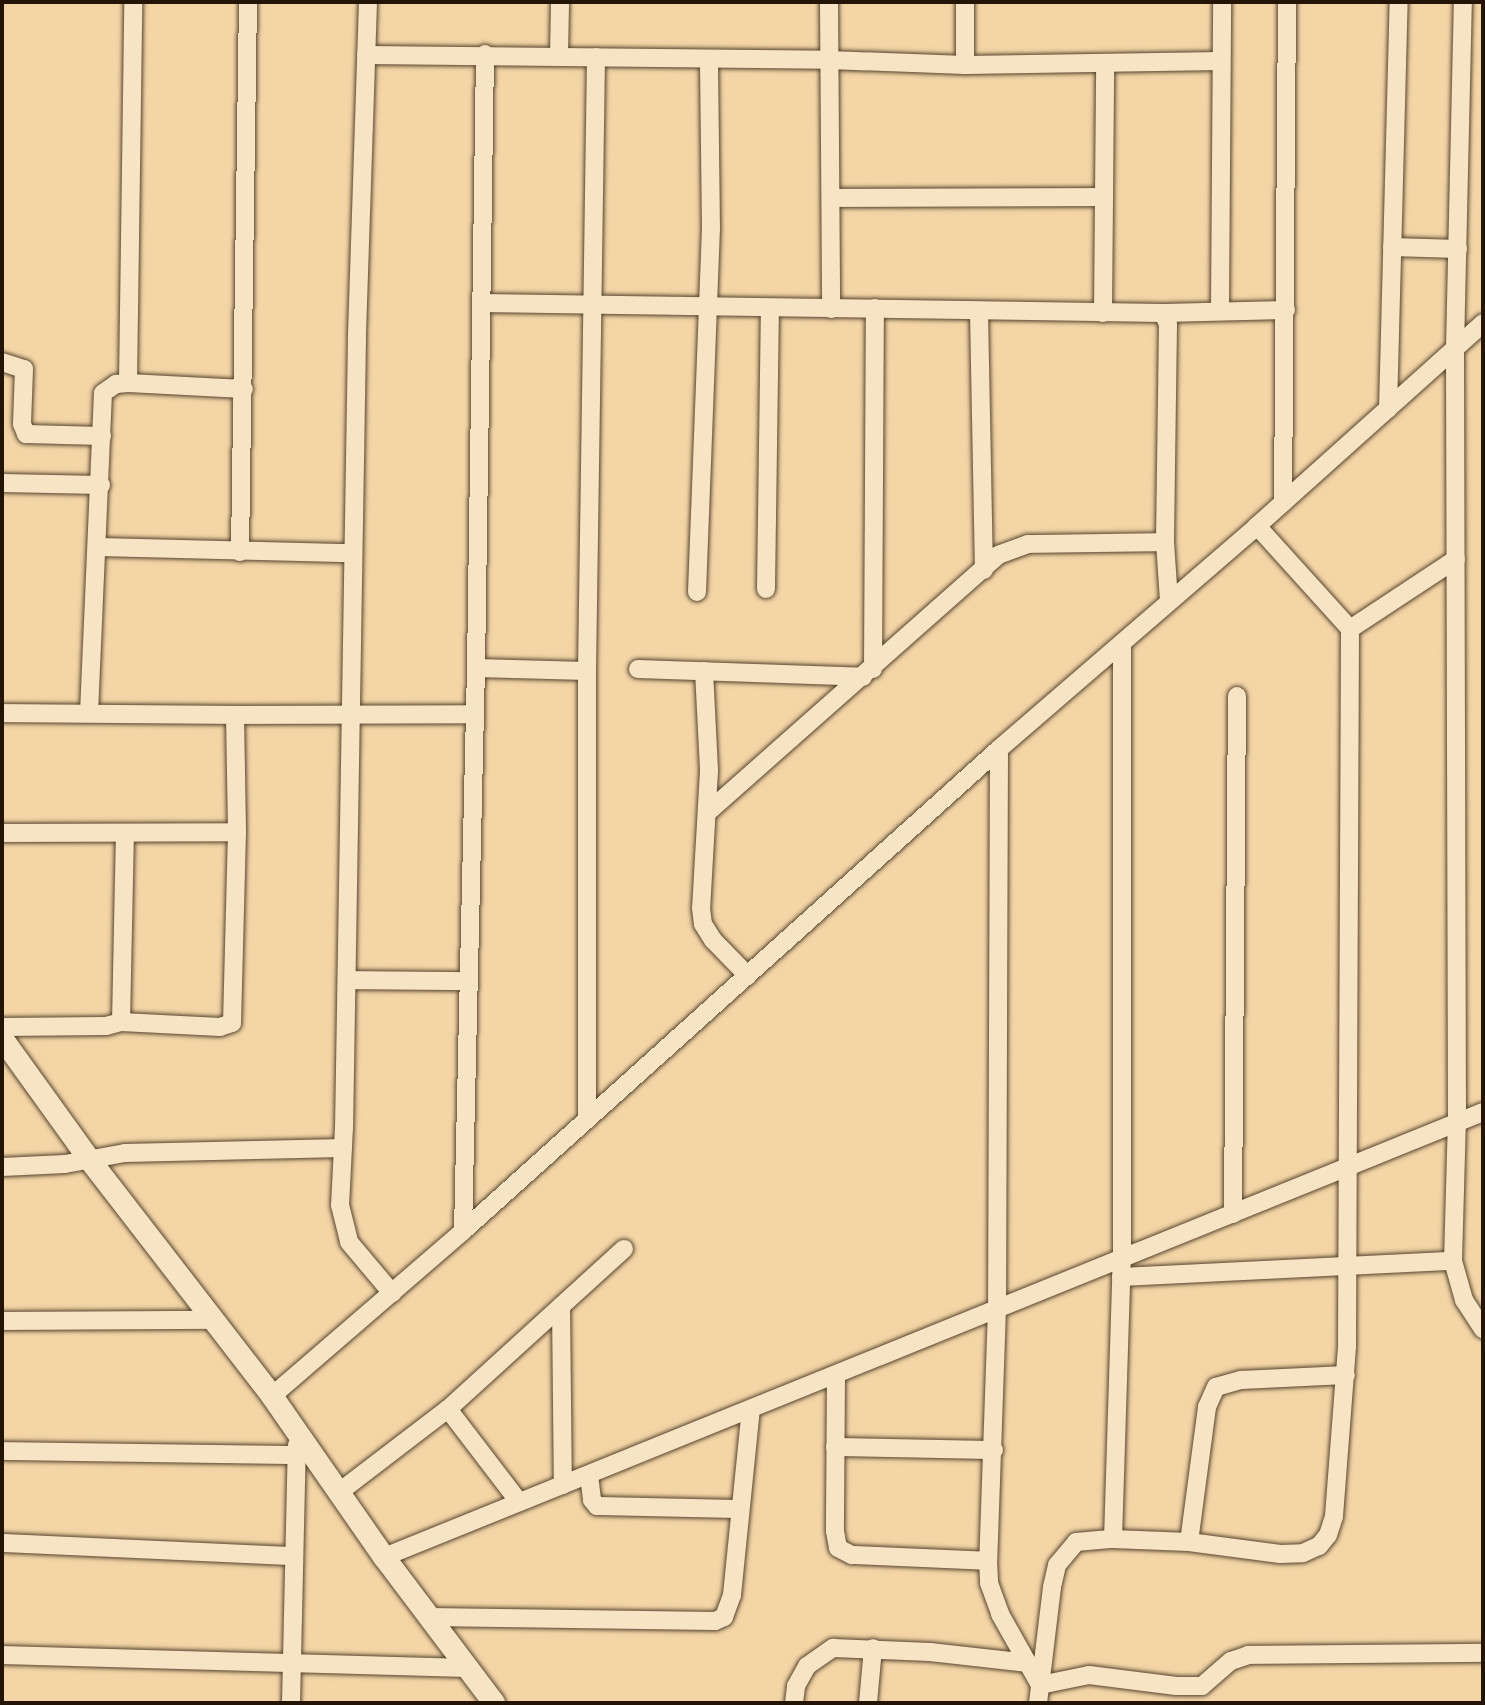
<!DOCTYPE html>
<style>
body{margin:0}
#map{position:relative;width:1485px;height:1705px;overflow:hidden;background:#f3d5a6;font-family:"IM FELL Great Primer",serif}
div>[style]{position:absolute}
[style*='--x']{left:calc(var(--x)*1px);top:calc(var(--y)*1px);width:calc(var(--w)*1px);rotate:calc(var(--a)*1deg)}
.roads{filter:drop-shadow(0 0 2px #57442e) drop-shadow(0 0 2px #57442e)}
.minor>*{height:18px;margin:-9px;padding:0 9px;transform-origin:9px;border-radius:9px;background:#f7e4c5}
.tertiary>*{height:22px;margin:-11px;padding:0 11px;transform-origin:11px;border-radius:11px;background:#f7e4c5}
span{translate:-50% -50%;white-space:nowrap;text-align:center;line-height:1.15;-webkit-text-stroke:8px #f7e4c5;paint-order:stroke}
.frame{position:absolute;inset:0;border:4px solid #231406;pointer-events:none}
</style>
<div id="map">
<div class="roads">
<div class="minor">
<div style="--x:368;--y:2;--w:336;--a:91.9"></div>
<div style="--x:357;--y:338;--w:789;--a:90.94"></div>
<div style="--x:344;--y:1127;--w:78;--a:92.9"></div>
<div style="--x:340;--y:1205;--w:38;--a:76"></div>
<div style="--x:349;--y:1242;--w:67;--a:49.9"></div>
<div style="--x:829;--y:2;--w:307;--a:89.6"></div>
<div style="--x:366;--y:55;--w:463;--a:0.6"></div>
<div style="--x:829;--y:60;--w:136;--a:2.1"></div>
<div style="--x:965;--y:65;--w:256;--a:-0.9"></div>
<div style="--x:559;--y:56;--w:54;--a:-88.9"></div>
<div style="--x:965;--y:65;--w:63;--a:-90"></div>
<div style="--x:831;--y:198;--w:273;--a:-0.2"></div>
<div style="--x:1392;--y:247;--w:66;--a:1.7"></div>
<div style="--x:481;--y:303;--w:682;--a:0.84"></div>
<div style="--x:1163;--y:313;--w:12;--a:66"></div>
<div style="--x:1168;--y:324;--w:218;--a:90.8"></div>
<div style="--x:1165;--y:542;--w:58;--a:86.1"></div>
<div style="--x:1220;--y:309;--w:307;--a:-89.6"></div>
<div style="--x:979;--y:312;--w:258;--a:88.9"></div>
<div style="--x:1103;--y:313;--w:249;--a:-89.5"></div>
<div style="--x:1163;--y:313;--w:123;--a:-1.4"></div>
<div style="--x:2;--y:362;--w:23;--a:18"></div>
<div style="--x:24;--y:369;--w:55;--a:92.1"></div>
<div style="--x:22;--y:424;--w:11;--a:68"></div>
<div style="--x:26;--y:434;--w:76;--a:1.5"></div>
<div style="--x:128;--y:383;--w:381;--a:-89.2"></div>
<div style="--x:1388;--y:409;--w:407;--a:-88.5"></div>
<div style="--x:2;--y:483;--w:99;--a:1.2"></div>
<div style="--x:1283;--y:502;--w:500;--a:-89.54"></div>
<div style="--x:1257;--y:526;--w:139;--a:47.9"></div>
<div style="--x:98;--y:547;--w:254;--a:1.4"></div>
<div style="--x:240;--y:552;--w:550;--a:-89.17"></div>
<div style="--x:766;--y:589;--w:280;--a:-89.2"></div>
<div style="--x:697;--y:592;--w:363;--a:-87.8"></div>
<div style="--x:711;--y:229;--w:168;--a:-90.7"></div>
<div style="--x:476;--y:668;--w:111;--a:1.5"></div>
<div style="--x:638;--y:669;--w:225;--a:2"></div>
<div style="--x:873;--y:669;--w:361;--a:-89.7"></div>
<div style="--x:704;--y:671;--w:100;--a:87.1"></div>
<div style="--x:709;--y:771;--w:137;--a:93.3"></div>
<div style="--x:701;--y:908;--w:16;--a:83"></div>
<div style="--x:703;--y:924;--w:19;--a:58"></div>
<div style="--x:713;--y:940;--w:50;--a:45.8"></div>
<div style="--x:2;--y:713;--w:233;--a:0.5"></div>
<div style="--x:235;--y:715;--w:117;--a:89"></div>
<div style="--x:237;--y:832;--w:191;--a:91.5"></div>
<div style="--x:232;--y:1023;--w:13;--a:162"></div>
<div style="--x:220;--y:1027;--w:99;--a:-177.1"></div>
<div style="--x:89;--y:713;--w:320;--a:-87.5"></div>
<div style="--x:103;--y:393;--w:16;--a:-35"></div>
<div style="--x:116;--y:384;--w:12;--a:-5"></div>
<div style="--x:128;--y:383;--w:116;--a:3"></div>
<div style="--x:235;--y:715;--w:240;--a:-0.2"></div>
<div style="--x:999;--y:749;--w:560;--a:90.2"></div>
<div style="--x:997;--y:1309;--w:252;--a:92"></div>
<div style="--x:988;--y:1561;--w:22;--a:87"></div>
<div style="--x:989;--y:1583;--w:33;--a:70"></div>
<div style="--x:1000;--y:1614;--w:81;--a:60.6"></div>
<div style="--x:1040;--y:1685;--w:50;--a:-11.5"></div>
<div style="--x:1089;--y:1675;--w:88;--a:7.2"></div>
<div style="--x:1176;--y:1686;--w:26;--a:0"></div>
<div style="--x:1202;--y:1686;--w:38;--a:-41"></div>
<div style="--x:1231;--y:1661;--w:18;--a:-19"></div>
<div style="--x:1248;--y:1655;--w:235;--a:-0.5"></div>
<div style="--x:708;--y:812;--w:387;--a:-41.5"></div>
<div style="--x:998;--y:555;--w:32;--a:-20"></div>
<div style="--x:1028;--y:544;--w:137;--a:-0.8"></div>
<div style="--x:2;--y:833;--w:235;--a:-0.2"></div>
<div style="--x:347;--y:980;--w:122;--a:0.5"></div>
<div style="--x:2;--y:1027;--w:104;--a:-0.6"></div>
<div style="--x:106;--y:1026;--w:16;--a:-15"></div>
<div style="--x:121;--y:1022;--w:189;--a:-88.8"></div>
<div style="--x:587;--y:1119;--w:448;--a:-90"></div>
<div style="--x:587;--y:671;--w:614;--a:-89.16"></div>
<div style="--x:2;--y:1167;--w:63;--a:-2.7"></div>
<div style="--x:65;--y:1164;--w:61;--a:-10.4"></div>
<div style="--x:125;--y:1153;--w:218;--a:-1.3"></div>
<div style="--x:1233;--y:1214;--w:518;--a:-89.56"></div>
<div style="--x:463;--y:1231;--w:563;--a:-88.68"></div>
<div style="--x:476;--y:668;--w:614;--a:-89.16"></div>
<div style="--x:1453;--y:1261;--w:139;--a:-88.4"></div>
<div style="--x:1457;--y:1122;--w:774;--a:-90.15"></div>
<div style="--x:1455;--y:348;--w:346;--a:-88.7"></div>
<div style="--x:1121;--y:1277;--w:332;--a:-2.8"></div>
<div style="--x:1453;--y:1261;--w:41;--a:74.2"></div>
<div style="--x:1464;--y:1300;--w:35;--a:57"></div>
<div style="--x:561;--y:1306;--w:179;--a:89.4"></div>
<div style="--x:2;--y:1321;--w:213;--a:-0.3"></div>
<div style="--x:836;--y:1375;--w:156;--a:90.4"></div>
<div style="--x:835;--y:1531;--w:17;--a:80"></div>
<div style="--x:838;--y:1548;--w:16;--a:27"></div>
<div style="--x:852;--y:1555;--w:136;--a:2.5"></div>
<div style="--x:272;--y:1396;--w:252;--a:-40.8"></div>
<div style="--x:463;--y:1231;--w:721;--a:-41.96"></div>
<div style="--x:999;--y:749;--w:341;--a:-40.8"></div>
<div style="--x:1257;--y:526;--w:304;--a:-41.9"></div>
<div style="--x:448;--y:1409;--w:117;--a:52.6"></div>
<div style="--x:835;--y:1447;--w:159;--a:1.1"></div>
<div style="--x:2;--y:1451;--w:295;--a:0.8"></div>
<div style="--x:589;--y:1475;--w:25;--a:83"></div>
<div style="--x:592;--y:1500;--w:8;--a:50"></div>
<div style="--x:597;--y:1506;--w:142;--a:1.2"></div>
<div style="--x:338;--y:1493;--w:138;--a:-37.4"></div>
<div style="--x:448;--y:1409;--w:238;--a:-42.3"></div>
<div style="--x:1113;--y:1539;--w:282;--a:-88.2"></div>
<div style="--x:1122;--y:1257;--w:613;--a:-90"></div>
<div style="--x:1189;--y:1542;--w:136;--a:-82.4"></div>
<div style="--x:1207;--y:1407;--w:22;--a:-66"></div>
<div style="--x:1216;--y:1387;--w:26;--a:-16"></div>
<div style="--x:1241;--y:1380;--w:105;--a:-2.7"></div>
<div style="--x:2;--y:1543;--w:290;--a:2.6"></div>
<div style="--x:384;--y:1557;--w:1186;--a:-22.04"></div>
<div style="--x:429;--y:1617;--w:286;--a:0.8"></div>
<div style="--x:715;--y:1621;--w:10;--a:-24"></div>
<div style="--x:724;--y:1617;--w:23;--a:-70"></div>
<div style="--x:732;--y:1595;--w:187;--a:-84.2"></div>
<div style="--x:2;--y:1655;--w:465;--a:1.6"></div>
<div style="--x:291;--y:1703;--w:258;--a:-88.7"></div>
<div style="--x:794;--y:1703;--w:17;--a:-83"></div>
<div style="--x:796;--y:1686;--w:23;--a:-61"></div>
<div style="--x:807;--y:1666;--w:32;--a:-35"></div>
<div style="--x:833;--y:1648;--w:97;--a:2.4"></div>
<div style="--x:930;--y:1652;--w:99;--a:6.4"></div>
<div style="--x:868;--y:1703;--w:55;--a:-84.8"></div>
<div style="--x:1038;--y:1703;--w:117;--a:-83.1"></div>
<div style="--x:1052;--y:1587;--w:23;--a:-77"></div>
<div style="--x:1057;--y:1565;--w:30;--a:-50"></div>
<div style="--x:1076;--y:1542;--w:37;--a:-5"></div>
<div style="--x:1113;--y:1539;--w:76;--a:2.3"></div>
<div style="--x:1189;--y:1542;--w:92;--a:7.5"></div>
<div style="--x:1280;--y:1554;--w:23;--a:-2"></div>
<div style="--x:1303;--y:1553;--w:17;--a:-24"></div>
<div style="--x:1319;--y:1546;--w:14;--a:-51"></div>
<div style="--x:1328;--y:1535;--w:20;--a:-72"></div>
<div style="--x:1334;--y:1516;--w:170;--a:-85.6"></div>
<div style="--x:1347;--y:1346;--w:717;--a:-89.76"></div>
<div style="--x:1350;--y:629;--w:127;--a:-33.4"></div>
</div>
<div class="tertiary">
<div style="--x:2;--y:1038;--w:149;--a:54.3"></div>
<div style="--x:89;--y:1159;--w:299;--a:52.3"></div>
<div style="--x:272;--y:1396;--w:196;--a:55.2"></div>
<div style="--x:384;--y:1557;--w:183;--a:53"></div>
</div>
</div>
<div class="frame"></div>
</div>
